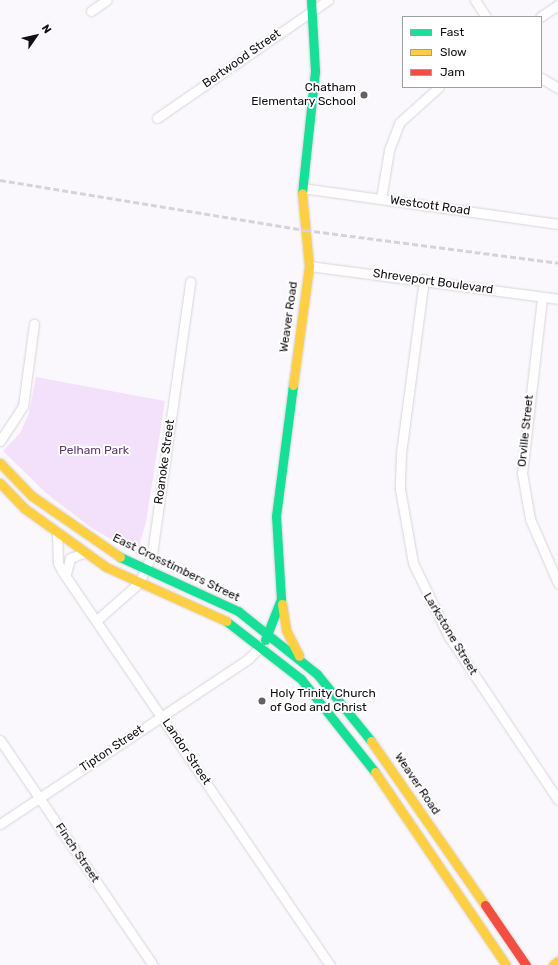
<!DOCTYPE html>
<style>
body{margin:0}
#map{position:relative;width:558px;height:965px;overflow:hidden;background:#fbf8fd;font-family:Rubik,sans-serif}
div>[style]{position:absolute}
[style*='--x']{left:calc(var(--x)*1px);top:calc(var(--y)*1px);width:calc(var(--w)*1px);rotate:calc(var(--a)*1deg)}
.green>*{inset:0;background:#f3e0fb}
.roads{filter:drop-shadow(0 0 1px #d7d5d9) drop-shadow(0 0 1px #d7d5d9)}
.street>*{height:9px;margin:-4.5px;padding:0 4.5px;transform-origin:4.5px;border-radius:4.5px;background:#fefeff}
.fast>*{height:9px;margin:-4.5px;padding:0 4.5px;transform-origin:4.5px;border-radius:4.5px;background:#16e098}
.slow>*{height:9px;margin:-4.5px;padding:0 4.5px;transform-origin:4.5px;border-radius:4.5px;background:#ffcf43}
.jam>*{height:9px;margin:-4.5px;padding:0 4.5px;transform-origin:4.5px;border-radius:4.5px;background:#f24e42}
.rail>*{height:2.5px;margin-top:-1.25px;transform-origin:0;background:repeating-linear-gradient(90deg,#d5d4d5 0 6px,transparent 0 9px)}
.dots>*{width:11px;height:11px;translate:-50% -50%;box-sizing:border-box;border:2px solid #fff;border-radius:50%}
span{translate:-50% -50%;white-space:nowrap;text-align:center;line-height:1.15;-webkit-text-stroke:4px #fff;paint-order:stroke}
.street-label{font-size:12px;color:#120f13}
.poi-label{font-size:12px;color:#120f13}
.right{translate:-100% -50%;text-align:right}
.left{translate:0 -50%;text-align:left}
.park-label{font-size:12px;color:#623a71}
.legend{position:absolute;left:402px;top:16px;width:140px;height:72px;box-sizing:border-box;background:#fff;border:1px solid #a09fa1;margin:0;padding:5px 7px;list-style:none;font-size:12px;color:#120f13}
.legend li{display:flex;align-items:center;gap:8px;height:20px}
.legend b{width:20px;border:1px solid #a09fa1}
.north{position:absolute;left:16px;top:16px;width:40px;height:40px;-webkit-text-stroke:3px #fff;paint-order:stroke;rotate:56deg;font-size:11px;font-weight:700;line-height:16px;text-align:center;color:#120f13}
.north::after{content:'';display:block;margin:auto;width:14px;height:18px;background:#120f13;clip-path:polygon(50% 0,100% 100%,50% 72%,0 100%)}
</style>
<div id="map">
<div class="green">
<div style="clip-path:polygon(36px 377px,165px 401px,146px 522px,137px 554px,90px 527px,46px 493px,3px 451px,20px 433px,29px 413px)"></div>
</div>
<div class="roads">
<div class="street">
<div style="--x:475;--y:0;--w:20;--a:57"></div>
<div style="--x:91;--y:11;--w:19;--a:-35"></div>
<div style="--x:540;--y:17;--w:22;--a:-34"></div>
<div style="--x:541;--y:78;--w:20;--a:30"></div>
<div style="--x:157;--y:118;--w:208;--a:-34.6"></div>
<div style="--x:302;--y:188;--w:259;--a:8"></div>
<div style="--x:381;--y:199;--w:50;--a:-80.7"></div>
<div style="--x:389;--y:150;--w:30;--a:-69"></div>
<div style="--x:400;--y:122;--w:52;--a:-41.9"></div>
<div style="--x:309;--y:266;--w:251;--a:7.5"></div>
<div style="--x:424;--y:279;--w:176;--a:97.5"></div>
<div style="--x:401;--y:453;--w:36;--a:92"></div>
<div style="--x:400;--y:489;--w:75;--a:80"></div>
<div style="--x:413;--y:563;--w:82;--a:64.1"></div>
<div style="--x:449;--y:637;--w:196;--a:56.2"></div>
<div style="--x:542;--y:298;--w:176;--a:96.5"></div>
<div style="--x:522;--y:473;--w:47;--a:80.1"></div>
<div style="--x:530;--y:519;--w:70;--a:66.4"></div>
<div style="--x:0;--y:441;--w:42;--a:-56.7"></div>
<div style="--x:23;--y:406;--w:83;--a:-82.4"></div>
<div style="--x:57;--y:534;--w:29;--a:88"></div>
<div style="--x:58;--y:563;--w:9;--a:63"></div>
<div style="--x:62;--y:571;--w:477;--a:55.8"></div>
<div style="--x:66;--y:574;--w:16;--a:-76"></div>
<div style="--x:70;--y:558;--w:15;--a:-20"></div>
<div style="--x:97;--y:620;--w:56;--a:-41.4"></div>
<div style="--x:139;--y:583;--w:32;--a:-66"></div>
<div style="--x:152;--y:554;--w:275;--a:-82"></div>
<div style="--x:0;--y:740;--w:272;--a:55.8"></div>
<div style="--x:0;--y:824;--w:298;--a:-33.6"></div>
<div style="--x:248;--y:659;--w:20;--a:-45"></div>
</div>
<div class="fast">
<div style="--x:302;--y:193;--w:123;--a:-83.9"></div>
<div style="--x:315;--y:71;--w:71;--a:-93.2"></div>
<div style="--x:120;--y:557;--w:130;--a:24.6"></div>
<div style="--x:238;--y:611;--w:101;--a:38.6"></div>
<div style="--x:317;--y:674;--w:86;--a:51.1"></div>
<div style="--x:226;--y:621;--w:95;--a:37.7"></div>
<div style="--x:301;--y:679;--w:119;--a:51.5"></div>
<div style="--x:265;--y:640;--w:44;--a:-68.7"></div>
<div style="--x:281;--y:599;--w:83;--a:-93.4"></div>
<div style="--x:276;--y:516;--w:132;--a:-82.6"></div>
</div>
<div class="slow">
<div style="--x:293;--y:385;--w:120;--a:-82.3"></div>
<div style="--x:309;--y:266;--w:73;--a:-95.5"></div>
<div style="--x:0;--y:463;--w:46;--a:45.9"></div>
<div style="--x:32;--y:496;--w:107;--a:34.7"></div>
<div style="--x:0;--y:483;--w:35;--a:46"></div>
<div style="--x:24;--y:508;--w:101;--a:35.7"></div>
<div style="--x:106;--y:567;--w:132;--a:24.2"></div>
<div style="--x:282;--y:604;--w:26;--a:81"></div>
<div style="--x:286;--y:630;--w:29;--a:63"></div>
<div style="--x:371;--y:741;--w:200;--a:55.2"></div>
<div style="--x:375;--y:772;--w:233;--a:55.8"></div>
<div style="--x:553;--y:965;--w:6;--a:-39"></div>
</div>
<div class="jam">
<div style="--x:485;--y:905;--w:73;--a:55.7"></div>
</div>
</div>
<div class="rail">
<div style="--x:0;--y:180;--w:309;--a:9.3"></div>
<div style="--x:305;--y:230;--w:255;--a:7.4"></div>
</div>
<div class="dots">
<div style="left:364px;top:95px;background:#646165"></div>
<div style="left:262px;top:701px;background:#646165"></div>
</div>
<div class="street-label">
<span style="left:242px;top:59px;rotate:-35deg">Bertwood Street</span>
<span style="left:430px;top:206px;rotate:8deg">Westcott Road</span>
<span style="left:433px;top:282px;rotate:8deg">Shreveport Boulevard</span>
<span style="left:289px;top:317px;rotate:-82deg">Weaver Road</span>
<span style="left:526px;top:431px;rotate:-84deg">Orville Street</span>
<span style="left:165px;top:462px;rotate:-82deg">Roanoke Street</span>
<span style="left:176px;top:568px;rotate:26deg">East Crosstimbers Street</span>
<span style="left:450px;top:634px;rotate:59deg">Larkstone Street</span>
<span style="left:112px;top:749px;rotate:-34deg">Tipton Street</span>
<span style="left:186px;top:752px;rotate:56deg">Landor Street</span>
<span style="left:417px;top:784px;rotate:56deg">Weaver Road</span>
<span style="left:77px;top:853px;rotate:56deg">Finch Street</span>
</div>
<div class="poi-label">
<span class="right" style="left:356px;top:95px">Chatham<br>Elementary School</span>
<span class="left" style="left:270px;top:701px">Holy Trinity Church<br>of God and Christ</span>
</div>
<div class="park-label">
<span style="left:94px;top:451px">Pelham Park</span>
</div>
<ul class="legend">
<li><b style="height:5px;background:#16e098"></b>Fast</li>
<li><b style="height:5px;background:#ffcf43"></b>Slow</li>
<li><b style="height:5px;background:#f24e42"></b>Jam</li>
</ul>
<div class="north">N</div>
</div>
